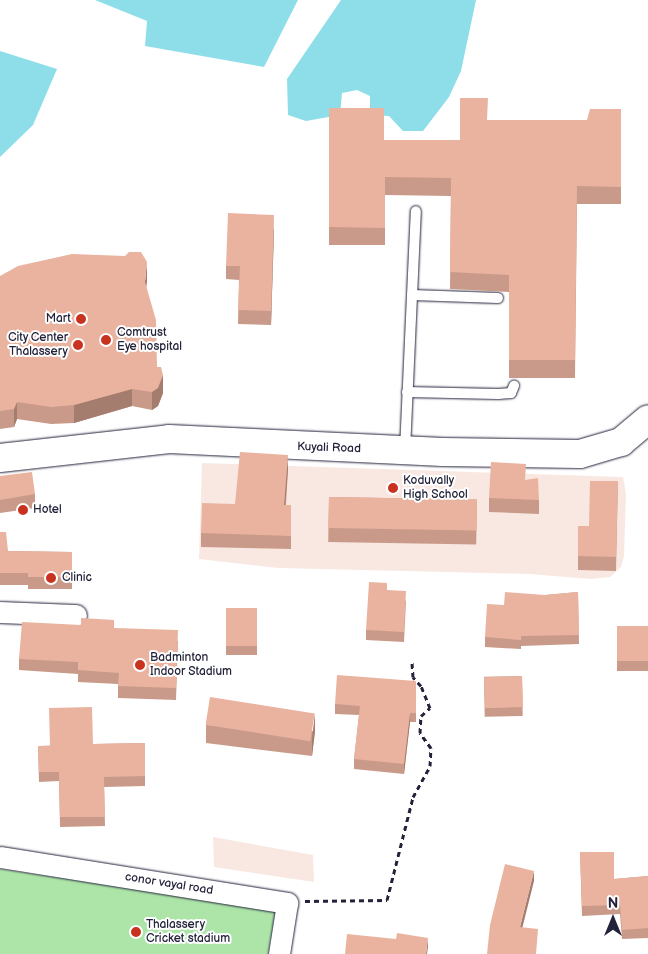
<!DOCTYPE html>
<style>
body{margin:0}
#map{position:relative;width:648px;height:954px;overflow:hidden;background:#fff;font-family:"Balsamiq Sans",sans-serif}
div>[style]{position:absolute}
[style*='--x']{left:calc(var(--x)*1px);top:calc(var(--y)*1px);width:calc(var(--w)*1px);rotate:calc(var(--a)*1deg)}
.built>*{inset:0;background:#f9e8e2}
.green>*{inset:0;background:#ade5a8}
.water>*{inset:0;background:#8edeea}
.path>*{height:3px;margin-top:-1.5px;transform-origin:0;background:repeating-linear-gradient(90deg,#22223b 0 5px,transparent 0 9px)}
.roads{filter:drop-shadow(0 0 1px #22223b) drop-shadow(0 0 1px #22223b)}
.lane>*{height:10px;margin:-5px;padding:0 5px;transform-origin:5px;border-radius:5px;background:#fff}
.street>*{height:21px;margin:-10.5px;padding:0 10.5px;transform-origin:10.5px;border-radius:10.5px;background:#fff}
.secondary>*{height:28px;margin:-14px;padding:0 14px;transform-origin:14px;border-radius:14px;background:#fff}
.wall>*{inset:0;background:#c99a89;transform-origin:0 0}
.shaded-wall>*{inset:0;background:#a47d6f}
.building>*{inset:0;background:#eab39f;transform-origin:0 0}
.dots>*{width:14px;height:14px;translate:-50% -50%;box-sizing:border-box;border:2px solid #fff;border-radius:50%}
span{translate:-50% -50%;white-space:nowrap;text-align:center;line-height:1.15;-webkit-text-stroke:4px #fff;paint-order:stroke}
.poi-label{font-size:12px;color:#22223b}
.right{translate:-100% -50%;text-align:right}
.left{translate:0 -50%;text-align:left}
.street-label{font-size:12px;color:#22223b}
.north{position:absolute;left:588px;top:894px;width:50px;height:50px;-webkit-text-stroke:4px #fff;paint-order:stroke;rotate:0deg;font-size:14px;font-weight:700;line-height:20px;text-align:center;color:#22223b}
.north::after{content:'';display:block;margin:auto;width:18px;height:22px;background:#22223b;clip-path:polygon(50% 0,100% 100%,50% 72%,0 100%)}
</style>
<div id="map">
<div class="built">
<div style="clip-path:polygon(202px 463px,623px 477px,626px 494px,624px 556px,621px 567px,610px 577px,591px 579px,530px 574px,279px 568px,199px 559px)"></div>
<div style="clip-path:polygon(213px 837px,313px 855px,314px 882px,214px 867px)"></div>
</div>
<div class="green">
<div style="clip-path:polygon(0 869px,276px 910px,268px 954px,0 954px)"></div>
</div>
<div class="water">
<div style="clip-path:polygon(95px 0,298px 0,264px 67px,145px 46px,147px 21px)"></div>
<div style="clip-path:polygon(341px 0,476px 0,461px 71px,449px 97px,423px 131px,403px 131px,389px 116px,370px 115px,370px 96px,357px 90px,342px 93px,340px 115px,306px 121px,288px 115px,287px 79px)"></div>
<div style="clip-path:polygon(0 51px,57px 69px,33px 125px,0 157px)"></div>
</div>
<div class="path">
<div style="--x:305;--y:901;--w:82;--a:-0.7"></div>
<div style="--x:387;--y:900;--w:106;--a:-75.8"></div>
<div style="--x:413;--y:797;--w:35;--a:-61"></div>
<div style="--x:430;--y:766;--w:18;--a:-87"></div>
<div style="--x:431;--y:748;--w:19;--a:-126"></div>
<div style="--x:420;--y:733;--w:17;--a:-87"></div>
<div style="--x:421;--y:716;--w:12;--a:-42"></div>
<div style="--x:430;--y:708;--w:24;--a:-112"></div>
<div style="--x:421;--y:686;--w:12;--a:-132"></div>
<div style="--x:413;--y:677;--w:15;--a:-94"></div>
</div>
<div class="roads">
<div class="lane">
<div style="--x:412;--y:295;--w:86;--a:2"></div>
<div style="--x:407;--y:392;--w:91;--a:1.3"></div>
<div style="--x:498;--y:394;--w:13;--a:-4"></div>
<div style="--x:511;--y:393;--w:8;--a:-67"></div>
<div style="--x:405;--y:450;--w:239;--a:-87.4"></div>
</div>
<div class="street">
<div style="--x:0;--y:612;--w:76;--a:2.3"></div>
<div style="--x:0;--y:857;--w:291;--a:9.1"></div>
<div style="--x:287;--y:903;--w:52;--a:98.9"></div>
</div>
<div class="secondary">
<div style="--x:0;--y:458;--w:170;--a:-6.4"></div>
<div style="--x:169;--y:439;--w:274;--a:2.7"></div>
<div style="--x:443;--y:452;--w:137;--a:0.8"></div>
<div style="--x:580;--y:454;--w:43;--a:-16.3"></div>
<div style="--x:621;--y:442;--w:35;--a:-40"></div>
</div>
</div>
<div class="wall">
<div style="clip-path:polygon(329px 108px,384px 140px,460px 140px,487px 120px,587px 120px,621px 109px,621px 204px,577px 204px,575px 378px,509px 378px,509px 292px,450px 289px,451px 196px,385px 195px,385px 245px,329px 245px)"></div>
<div style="clip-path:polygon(274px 229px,271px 325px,238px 324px,239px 280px,226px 279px,226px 266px)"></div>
<div style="clip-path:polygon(0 276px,147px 280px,146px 286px,157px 367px,163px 393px,158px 406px,152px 410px,132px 406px,74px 423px,51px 424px,17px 419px,14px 427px,0 429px)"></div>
<div style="clip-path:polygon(288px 469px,286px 505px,291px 505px,291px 549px,201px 547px,201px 533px,235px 504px)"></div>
<div style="clip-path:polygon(0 476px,35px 494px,35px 508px,0 513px)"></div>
<div style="clip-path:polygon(526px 480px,539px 500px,539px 514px,489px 512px,489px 498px)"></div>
<div style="clip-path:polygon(618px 481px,616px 571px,578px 570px,578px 556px)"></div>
<div style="left:329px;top:497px;width:148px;height:45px;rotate:1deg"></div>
<div style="clip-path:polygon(0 532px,8px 551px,72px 552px,72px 589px,28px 589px,28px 585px,0 585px)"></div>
<div style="clip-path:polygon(387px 590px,406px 601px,404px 642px,366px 640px,366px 630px)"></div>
<div style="clip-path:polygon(578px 592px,579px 644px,521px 646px,521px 649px,485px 647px,485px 637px,504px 605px,545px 595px)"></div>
<div style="left:226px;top:608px;width:31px;height:47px"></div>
<div style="left:648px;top:626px;width:45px;height:31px;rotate:90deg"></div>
<div style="clip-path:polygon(114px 628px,178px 641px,176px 700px,118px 698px,118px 684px,78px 682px,78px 674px,19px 670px,19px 659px)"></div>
<div style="left:522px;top:676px;width:40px;height:38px;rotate:89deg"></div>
<div style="clip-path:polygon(416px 681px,416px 722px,410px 722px,404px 774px,354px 769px,354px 759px,359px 715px,335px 714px,335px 704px)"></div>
<div style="clip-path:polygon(206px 725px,315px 731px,312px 756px,206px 743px)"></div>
<div style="clip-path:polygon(145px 743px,145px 786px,104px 787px,105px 826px,60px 827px,59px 781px,39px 782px,38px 746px,93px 744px)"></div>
<div style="clip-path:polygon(580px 852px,614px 879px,648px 876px,648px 938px,622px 939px,620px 914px,582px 916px)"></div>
</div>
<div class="shaded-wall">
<div style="clip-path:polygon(274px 215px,274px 229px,271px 325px,271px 311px)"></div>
<div style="clip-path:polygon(147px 262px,147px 280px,145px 300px,145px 282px)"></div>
<div style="clip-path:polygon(163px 375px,163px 393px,158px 406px,152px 410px,152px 392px)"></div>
<div style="clip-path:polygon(132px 389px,132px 406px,74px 423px,74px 405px)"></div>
<div style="clip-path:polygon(17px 402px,17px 419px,14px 427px,14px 409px)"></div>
<div style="clip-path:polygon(288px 455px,288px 469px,284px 519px,284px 505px)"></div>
<div style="clip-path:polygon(315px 713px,315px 731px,312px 756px,312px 739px)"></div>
<div style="clip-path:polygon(410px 713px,410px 722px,404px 774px,404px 764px)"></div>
<div style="clip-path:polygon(534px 871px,534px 881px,520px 937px,520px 927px)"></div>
<div style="clip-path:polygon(428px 938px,428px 947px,427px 954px,426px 954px)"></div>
</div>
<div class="building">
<div style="clip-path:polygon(460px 98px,488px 98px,487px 120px,587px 120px,590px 109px,621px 109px,621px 187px,577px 186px,575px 360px,509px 360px,509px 275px,450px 272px,451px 178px,385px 177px,385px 228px,329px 227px,329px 108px,384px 108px,384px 140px,460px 140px)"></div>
<div style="clip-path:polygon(228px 213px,274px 215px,271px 311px,238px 310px,240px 266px,226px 266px)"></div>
<div style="clip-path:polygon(129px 252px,141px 252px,147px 262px,145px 282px,156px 320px,157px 367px,161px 367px,163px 375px,158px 388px,152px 392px,132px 389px,74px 405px,51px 407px,17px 402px,14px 409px,0 411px,0 276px,18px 266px,72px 254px,125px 256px)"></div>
<div style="clip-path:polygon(240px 452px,288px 455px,284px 505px,291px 505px,291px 536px,201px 533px,202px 503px,235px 504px)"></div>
<div style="clip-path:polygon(491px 462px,526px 464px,525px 480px,538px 478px,539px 500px,489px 498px)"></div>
<div style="clip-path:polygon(32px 472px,35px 494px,0 500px,0 476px)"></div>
<div style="clip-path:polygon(590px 481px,618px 481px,616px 557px,578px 556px,578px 526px,589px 526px)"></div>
<div style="left:329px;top:497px;width:148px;height:31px;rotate:1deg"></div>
<div style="clip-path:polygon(0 532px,6px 532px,8px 551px,72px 552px,72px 577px,28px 577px,28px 573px,0 573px)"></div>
<div style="clip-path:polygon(369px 582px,387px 583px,387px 590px,406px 591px,404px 632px,366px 630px)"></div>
<div style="clip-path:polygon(505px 592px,545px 595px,578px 592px,579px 635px,521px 636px,521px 640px,485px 637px,487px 604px,504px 605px)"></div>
<div style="left:226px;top:608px;width:31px;height:38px"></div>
<div style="clip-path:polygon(81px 618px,114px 620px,114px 628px,178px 630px,176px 688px,118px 686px,119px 673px,78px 670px,78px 662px,19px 659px,22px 622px,81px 625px)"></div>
<div style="left:648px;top:626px;width:35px;height:31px;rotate:90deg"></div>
<div style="clip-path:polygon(337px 675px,416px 681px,416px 713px,410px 713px,404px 764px,354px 759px,360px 706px,335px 704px)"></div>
<div style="left:522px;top:676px;width:31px;height:38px;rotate:88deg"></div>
<div style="left:210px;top:697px;width:106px;height:28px;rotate:9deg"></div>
<div style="clip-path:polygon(92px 707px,93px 744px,145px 743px,145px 776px,104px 777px,105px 817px,60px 817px,59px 772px,39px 772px,38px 746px,50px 746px,49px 708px)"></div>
<div style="clip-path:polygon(580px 852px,614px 852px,614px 879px,648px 876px,648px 928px,622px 930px,620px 905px,582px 906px)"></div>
<div style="clip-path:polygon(505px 864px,534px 871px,520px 927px,538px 929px,536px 954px,487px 954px,490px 925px)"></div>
<div style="clip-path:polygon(397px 933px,428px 938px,426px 954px,345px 954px,347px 934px,396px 939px)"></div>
</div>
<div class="dots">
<div style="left:81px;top:319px;background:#c8321e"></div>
<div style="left:106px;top:340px;background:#c8321e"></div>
<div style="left:78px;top:345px;background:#c8321e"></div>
<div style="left:393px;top:488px;background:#c8321e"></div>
<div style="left:23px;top:510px;background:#c8321e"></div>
<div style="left:51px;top:578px;background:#c8321e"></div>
<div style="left:140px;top:665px;background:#c8321e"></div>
<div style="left:136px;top:932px;background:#c8321e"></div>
</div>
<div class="poi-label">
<span class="right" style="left:71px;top:319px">Mart</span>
<span class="left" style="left:117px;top:340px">Comtrust<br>Eye hospital</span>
<span class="right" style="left:68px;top:345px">City Center<br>Thalassery</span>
<span class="left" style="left:403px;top:488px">Koduvally<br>High School</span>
<span class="left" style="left:33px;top:510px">Hotel</span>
<span class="left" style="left:62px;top:578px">Clinic</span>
<span class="left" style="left:150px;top:665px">Badminton<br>Indoor Stadium</span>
<span class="left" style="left:146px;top:932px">Thalassery<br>Cricket stadium</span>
</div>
<div class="street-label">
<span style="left:329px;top:448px;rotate:2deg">Kuyali Road</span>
<span style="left:169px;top:884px;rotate:9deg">conor vayal road</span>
</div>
<div class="north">N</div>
</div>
